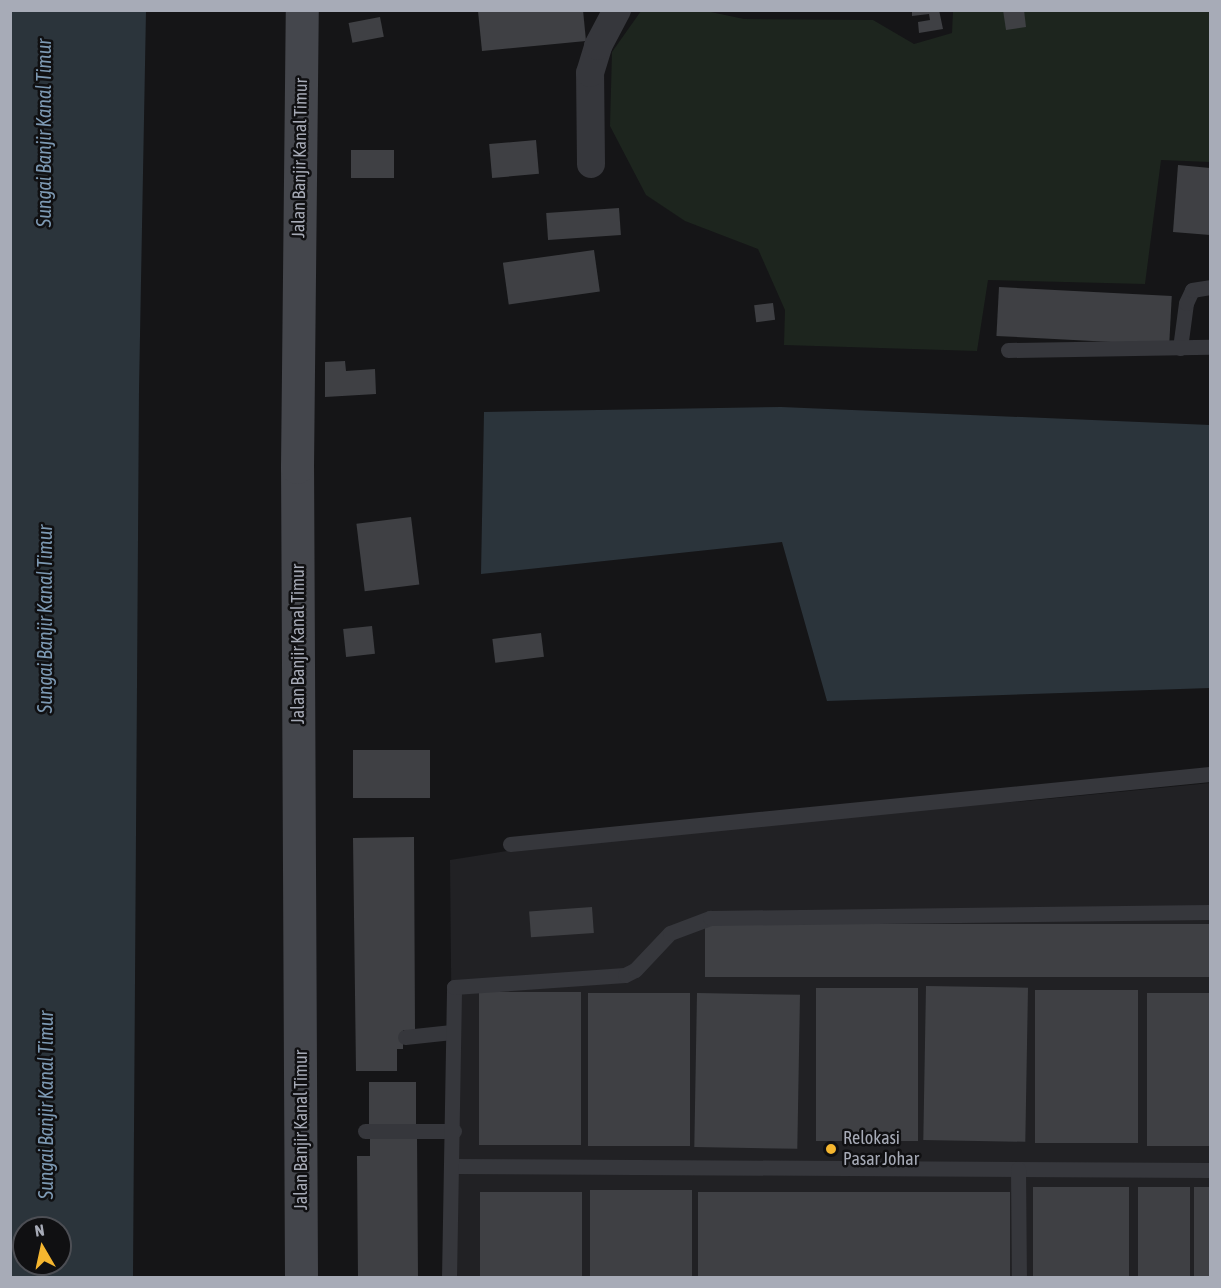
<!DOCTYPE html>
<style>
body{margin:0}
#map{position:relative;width:1221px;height:1288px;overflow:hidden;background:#151517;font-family:"Asap Condensed",sans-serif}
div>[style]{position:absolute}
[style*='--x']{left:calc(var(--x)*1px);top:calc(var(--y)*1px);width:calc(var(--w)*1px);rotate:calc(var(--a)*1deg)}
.built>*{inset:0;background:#212124}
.green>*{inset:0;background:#1d251e}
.water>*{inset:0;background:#2b343b}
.building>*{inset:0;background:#3f4044;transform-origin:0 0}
.lane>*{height:15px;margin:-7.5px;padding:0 7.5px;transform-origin:7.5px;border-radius:7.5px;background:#36373c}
.street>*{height:28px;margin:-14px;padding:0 14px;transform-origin:14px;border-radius:14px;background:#36373c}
.secondary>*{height:33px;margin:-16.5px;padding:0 16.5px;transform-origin:16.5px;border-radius:16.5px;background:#44464c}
.dots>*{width:16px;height:16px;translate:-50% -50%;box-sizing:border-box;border:3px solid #101012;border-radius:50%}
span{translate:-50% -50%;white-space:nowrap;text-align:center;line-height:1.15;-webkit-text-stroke:5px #101012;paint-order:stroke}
.street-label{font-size:18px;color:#a7abb7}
.poi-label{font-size:18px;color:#a7abb7}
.left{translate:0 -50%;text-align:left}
.water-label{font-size:20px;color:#7d99b3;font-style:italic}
.frame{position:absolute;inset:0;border:12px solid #a7abb7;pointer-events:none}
.north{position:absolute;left:12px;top:1216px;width:60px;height:60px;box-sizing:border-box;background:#101012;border:2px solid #4c4e54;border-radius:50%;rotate:351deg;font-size:16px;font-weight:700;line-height:24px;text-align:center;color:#a7abb7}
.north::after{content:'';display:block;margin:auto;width:21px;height:27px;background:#f5b62f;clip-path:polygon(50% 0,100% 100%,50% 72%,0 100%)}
</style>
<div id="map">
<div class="built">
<div style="clip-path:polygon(1210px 783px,1210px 1277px,454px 1277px,450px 860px,650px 828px,1026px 801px)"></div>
</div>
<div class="green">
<div style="clip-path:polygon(641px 11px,706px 11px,744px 19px,873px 20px,914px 44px,952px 33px,953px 11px,1210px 11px,1210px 162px,1161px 160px,1145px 284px,988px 280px,977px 351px,784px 345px,785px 310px,758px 249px,685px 221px,646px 195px,610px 126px,612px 52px)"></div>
</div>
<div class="water">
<div style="clip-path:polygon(evenodd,10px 11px,146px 11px,139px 389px,133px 1277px,11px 1277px,10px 11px,24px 1228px,60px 1228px,60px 1264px,24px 1264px,24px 1228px)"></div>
<div style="clip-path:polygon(781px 407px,1210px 425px,1210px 688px,827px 701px,782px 542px,481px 574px,484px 412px)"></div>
</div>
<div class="building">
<div style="clip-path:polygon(583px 10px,586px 41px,482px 51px,478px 11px)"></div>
<div style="clip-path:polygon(912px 10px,939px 10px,943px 29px,919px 33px,918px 22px,930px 20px,929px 14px,912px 16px)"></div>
<div style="clip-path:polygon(1003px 10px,1024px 10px,1026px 27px,1006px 30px)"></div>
<div style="left:380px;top:17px;width:20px;height:32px;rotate:79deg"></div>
<div style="left:536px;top:140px;width:34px;height:47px;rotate:85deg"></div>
<div style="left:394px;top:150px;width:28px;height:43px;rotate:90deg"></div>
<div style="clip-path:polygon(1178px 165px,1210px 168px,1210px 235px,1173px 232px)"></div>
<div style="left:619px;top:208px;width:27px;height:73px;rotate:86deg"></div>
<div style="left:594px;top:250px;width:42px;height:92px;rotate:82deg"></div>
<div style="left:999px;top:287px;width:173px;height:49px;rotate:3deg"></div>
<div style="left:773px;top:303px;width:17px;height:19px;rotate:83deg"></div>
<div style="clip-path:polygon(345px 361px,346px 371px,375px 369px,376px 394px,325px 397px,325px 362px)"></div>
<div style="left:411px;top:517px;width:68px;height:55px;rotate:83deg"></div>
<div style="left:372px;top:626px;width:28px;height:29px;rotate:84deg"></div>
<div style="left:541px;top:633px;width:24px;height:49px;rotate:83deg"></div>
<div style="left:353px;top:750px;width:77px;height:48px"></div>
<div style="clip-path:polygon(414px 837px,415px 1030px,403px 1030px,403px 1049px,397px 1049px,397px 1071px,356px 1071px,353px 838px)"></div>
<div style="left:592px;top:907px;width:26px;height:63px;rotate:86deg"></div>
<div style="left:1210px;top:924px;width:53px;height:505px;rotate:90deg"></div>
<div style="left:926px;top:986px;width:102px;height:154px;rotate:1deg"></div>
<div style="left:816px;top:988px;width:102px;height:153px"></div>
<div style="left:1035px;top:990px;width:103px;height:153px"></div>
<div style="left:581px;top:992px;width:153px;height:102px;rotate:90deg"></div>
<div style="left:588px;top:993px;width:102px;height:153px"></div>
<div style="left:697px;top:993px;width:103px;height:154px;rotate:1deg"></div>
<div style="left:1147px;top:993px;width:63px;height:153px"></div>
<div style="left:369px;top:1082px;width:47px;height:45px"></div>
<div style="clip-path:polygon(417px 1135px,418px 1278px,358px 1278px,357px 1156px,370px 1156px,370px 1136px)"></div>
<div style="left:1033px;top:1187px;width:96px;height:91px"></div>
<div style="left:1138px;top:1187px;width:52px;height:91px"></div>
<div style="left:1194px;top:1187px;width:16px;height:91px"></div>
<div style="left:590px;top:1190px;width:102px;height:88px"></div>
<div style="left:480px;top:1192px;width:102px;height:86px"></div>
<div style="left:698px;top:1192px;width:312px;height:86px"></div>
</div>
<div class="lane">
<div style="--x:1180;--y:348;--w:45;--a:-82.4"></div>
<div style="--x:1186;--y:303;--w:14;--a:-65"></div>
<div style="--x:1192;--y:290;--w:18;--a:-9"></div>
<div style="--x:1008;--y:350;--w:202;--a:-0.9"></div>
<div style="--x:510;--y:844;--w:703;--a:-5.71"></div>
<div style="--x:405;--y:1037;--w:47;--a:-6.1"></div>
<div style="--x:365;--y:1131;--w:89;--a:0"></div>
<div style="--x:453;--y:1166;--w:757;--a:0.3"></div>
<div style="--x:1018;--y:1169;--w:109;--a:89.5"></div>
<div style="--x:449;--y:1278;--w:291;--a:-89"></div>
<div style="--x:454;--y:987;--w:171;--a:-4"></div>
<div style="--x:625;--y:975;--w:11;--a:-27"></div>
<div style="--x:635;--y:970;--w:51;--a:-46.6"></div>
<div style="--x:670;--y:933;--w:43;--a:-20.6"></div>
<div style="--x:710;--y:918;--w:500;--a:-0.69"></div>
</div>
<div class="street">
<div style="--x:591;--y:164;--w:91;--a:-90.6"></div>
<div style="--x:590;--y:73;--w:28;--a:-73"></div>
<div style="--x:598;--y:46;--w:41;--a:-62.2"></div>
</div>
<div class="secondary">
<div style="--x:301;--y:1278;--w:811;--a:-90.28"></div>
<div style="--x:297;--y:467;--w:457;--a:-89.4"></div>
</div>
<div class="dots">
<div style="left:831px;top:1149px;background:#f5b62f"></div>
</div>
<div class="street-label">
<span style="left:300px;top:158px;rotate:-89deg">Jalan Banjir Kanal Timur</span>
<span style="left:298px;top:644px;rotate:-90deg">Jalan Banjir Kanal Timur</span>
<span style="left:301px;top:1130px;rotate:-90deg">Jalan Banjir Kanal Timur</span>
</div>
<div class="poi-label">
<span class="left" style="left:843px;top:1149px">Relokasi<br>Pasar Johar</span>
</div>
<div class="water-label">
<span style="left:43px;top:133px;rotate:-90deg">Sungai Banjir Kanal Timur</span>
<span style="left:44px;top:619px;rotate:-90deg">Sungai Banjir Kanal Timur</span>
<span style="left:45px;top:1105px;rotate:-90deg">Sungai Banjir Kanal Timur</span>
</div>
<div class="frame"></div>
<div class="north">N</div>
</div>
